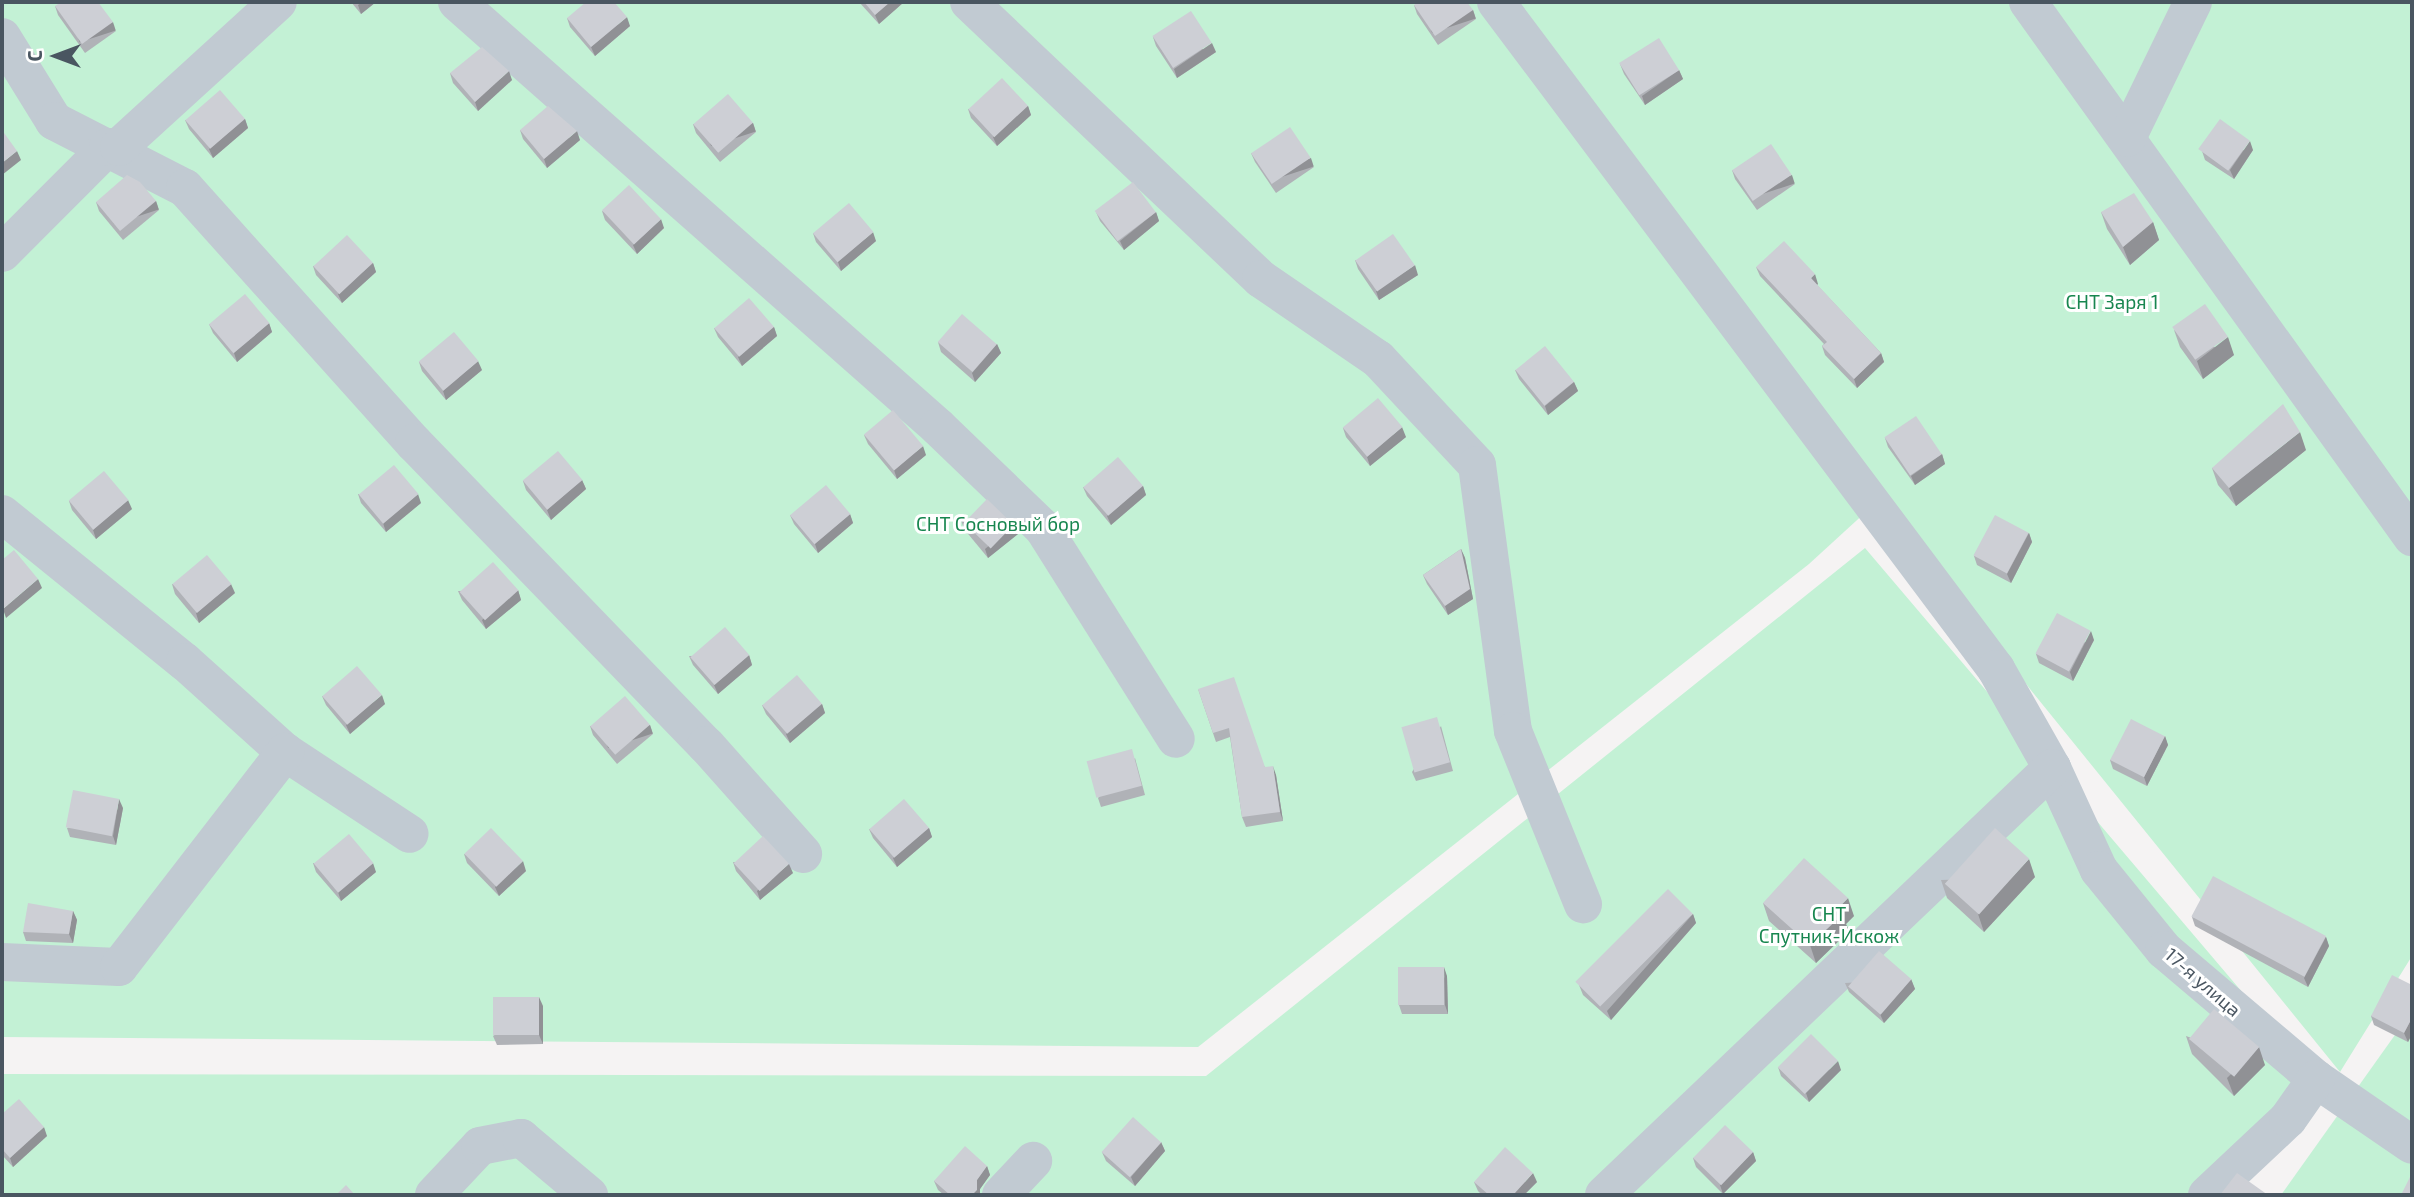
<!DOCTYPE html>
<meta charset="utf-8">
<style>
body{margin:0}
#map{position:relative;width:2414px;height:1197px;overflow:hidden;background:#f5f3f3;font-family:"Exo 2",sans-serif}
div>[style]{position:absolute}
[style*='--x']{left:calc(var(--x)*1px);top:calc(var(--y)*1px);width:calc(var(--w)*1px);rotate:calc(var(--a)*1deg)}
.green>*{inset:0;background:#c3f1d5}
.minor>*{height:38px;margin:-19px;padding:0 19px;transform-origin:19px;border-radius:19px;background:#c1cad2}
.wall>*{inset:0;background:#b0b2b7}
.shaded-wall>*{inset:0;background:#909195;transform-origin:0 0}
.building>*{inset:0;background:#cdcfd5;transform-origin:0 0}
span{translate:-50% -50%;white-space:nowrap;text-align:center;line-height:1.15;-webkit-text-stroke:6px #fff;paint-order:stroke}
.park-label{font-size:19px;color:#17864f}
.street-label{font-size:19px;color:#4a5661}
.frame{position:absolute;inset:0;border:4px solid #4a5661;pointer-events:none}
.north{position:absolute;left:21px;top:21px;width:70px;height:70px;-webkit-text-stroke:5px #fff;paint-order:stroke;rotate:270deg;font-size:19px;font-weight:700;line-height:28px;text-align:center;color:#4a5661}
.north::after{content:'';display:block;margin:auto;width:24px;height:32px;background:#4a5661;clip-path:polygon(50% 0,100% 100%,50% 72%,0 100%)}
</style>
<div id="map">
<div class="green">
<div style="clip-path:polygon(2px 2px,1486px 2px,1868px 510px,1809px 564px,1198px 1047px,2px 1037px)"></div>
<div style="clip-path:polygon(1505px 2px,2412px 2px,2412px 956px,2340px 1072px,2030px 689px,1584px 99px)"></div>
<div style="clip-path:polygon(1865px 548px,2316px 1079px,2228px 1195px,2px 1195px,2px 1074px,1206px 1076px)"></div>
<div style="clip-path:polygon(2412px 1011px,2412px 1195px,2281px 1195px)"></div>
</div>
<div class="minor">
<div style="--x:457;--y:2;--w:642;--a:41.46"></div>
<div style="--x:938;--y:427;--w:146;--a:43.9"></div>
<div style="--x:1043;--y:528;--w:249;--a:57.8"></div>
<div style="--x:969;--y:2;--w:402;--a:43.5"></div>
<div style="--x:1261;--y:279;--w:142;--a:34.4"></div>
<div style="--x:1378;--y:359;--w:145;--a:47"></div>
<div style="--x:1477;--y:465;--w:268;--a:82.3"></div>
<div style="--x:1513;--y:731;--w:187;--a:68"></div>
<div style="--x:1496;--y:2;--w:834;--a:53.14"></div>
<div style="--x:1996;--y:669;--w:114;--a:60.5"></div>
<div style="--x:2052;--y:768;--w:112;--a:65.3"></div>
<div style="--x:2099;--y:870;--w:103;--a:50.9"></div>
<div style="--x:2164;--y:950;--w:199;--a:40.3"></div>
<div style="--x:2316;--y:1079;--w:116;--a:34.5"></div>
<div style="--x:2028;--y:2;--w:659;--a:54.33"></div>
<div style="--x:2;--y:37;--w:99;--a:58.2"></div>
<div style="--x:54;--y:121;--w:147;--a:27.1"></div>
<div style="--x:185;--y:188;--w:343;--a:48.1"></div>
<div style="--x:414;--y:443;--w:420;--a:46"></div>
<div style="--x:706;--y:745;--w:146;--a:48.3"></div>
<div style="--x:2127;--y:138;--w:151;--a:-64.1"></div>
<div style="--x:2;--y:253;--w:150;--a:-45"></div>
<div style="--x:108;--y:147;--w:11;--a:0"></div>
<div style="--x:119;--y:147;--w:215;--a:-42.4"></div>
<div style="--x:2;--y:514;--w:235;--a:39"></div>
<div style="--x:185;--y:662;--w:135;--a:42"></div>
<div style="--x:285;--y:752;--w:149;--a:33.3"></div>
<div style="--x:2;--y:962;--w:117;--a:2.4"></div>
<div style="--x:119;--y:967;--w:272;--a:-52.3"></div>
<div style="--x:434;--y:1195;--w:67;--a:-46.8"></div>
<div style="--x:480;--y:1146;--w:42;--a:-11"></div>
<div style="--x:521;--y:1138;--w:89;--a:40"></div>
<div style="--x:1001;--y:1195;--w:47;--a:-46.7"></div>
<div style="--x:1604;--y:1195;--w:619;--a:-43.63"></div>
<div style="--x:2207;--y:1195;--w:111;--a:-43.2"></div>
<div style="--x:2288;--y:1119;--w:49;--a:-55"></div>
</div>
<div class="wall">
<div style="clip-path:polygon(351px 2px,376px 2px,361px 14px)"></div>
<div style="clip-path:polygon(859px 2px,904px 2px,879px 24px)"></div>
<div style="clip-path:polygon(1414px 5px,1473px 10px,1476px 19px,1438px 45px,1417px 14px)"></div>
<div style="clip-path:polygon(55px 6px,116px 31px,85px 53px,58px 15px)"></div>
<div style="clip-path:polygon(567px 18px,630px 26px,595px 56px,570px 27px)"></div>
<div style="clip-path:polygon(1153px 37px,1216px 52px,1177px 78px,1156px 46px)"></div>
<div style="clip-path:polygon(1620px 64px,1679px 70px,1683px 79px,1645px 105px,1624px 74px)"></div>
<div style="clip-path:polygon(450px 73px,512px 80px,478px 111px,453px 83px)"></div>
<div style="clip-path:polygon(1028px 106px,1031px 115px,997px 146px,971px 118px,968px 109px)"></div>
<div style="clip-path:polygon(245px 119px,248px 128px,213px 158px,189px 129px,185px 120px)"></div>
<div style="clip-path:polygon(753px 123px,756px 132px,720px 162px,696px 133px,693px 124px)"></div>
<div style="clip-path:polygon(520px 130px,580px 140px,547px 168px,523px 139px)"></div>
<div style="clip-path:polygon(2253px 150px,2234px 179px,2205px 160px,2202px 151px)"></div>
<div style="clip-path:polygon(1251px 153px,1314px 167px,1276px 193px,1255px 162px)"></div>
<div style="clip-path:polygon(1732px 170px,1795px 184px,1757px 210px,1735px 179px)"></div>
<div style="clip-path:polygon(156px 201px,159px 210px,123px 240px,99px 211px,96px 202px)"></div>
<div style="clip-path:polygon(602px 211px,664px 228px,637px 254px,605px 220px)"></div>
<div style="clip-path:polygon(1096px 212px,1156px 212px,1159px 221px,1124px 250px,1100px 221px)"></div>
<div style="clip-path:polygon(2101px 212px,2153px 222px,2159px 240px,2130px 265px,2107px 229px)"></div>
<div style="clip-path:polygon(813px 233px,876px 241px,841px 271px,816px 242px)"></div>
<div style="clip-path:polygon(1355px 260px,1418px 275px,1379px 300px,1358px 269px)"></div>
<div style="clip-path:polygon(373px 263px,376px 272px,342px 303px,316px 275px,313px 266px)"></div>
<div style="clip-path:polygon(1756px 267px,1818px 284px,1817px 285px,1881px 353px,1884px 362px,1857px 388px,1825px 355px,1822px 346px,1824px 344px,1760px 276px)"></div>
<div style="clip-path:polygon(269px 323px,272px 332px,237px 362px,213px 333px,209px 324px)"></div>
<div style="clip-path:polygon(774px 327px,777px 336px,742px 366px,718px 337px,714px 328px)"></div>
<div style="clip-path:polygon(2174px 330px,2234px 355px,2203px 379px,2180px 347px)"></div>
<div style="clip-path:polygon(938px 342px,997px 344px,1001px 353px,975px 382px,941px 352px)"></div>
<div style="clip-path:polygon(419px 362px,482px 370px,446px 400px,422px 371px)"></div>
<div style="clip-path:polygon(1515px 370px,1574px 382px,1578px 391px,1548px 415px,1519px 379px)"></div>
<div style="clip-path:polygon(1343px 428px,1406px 437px,1370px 466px,1346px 437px)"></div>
<div style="clip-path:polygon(864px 435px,926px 455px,897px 479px,868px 444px)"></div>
<div style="clip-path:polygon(1885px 438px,1942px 454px,1945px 464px,1915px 485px,1888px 447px)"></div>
<div style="clip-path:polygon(2306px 450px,2236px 506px,2218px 485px,2212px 468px)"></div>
<div style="clip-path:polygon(582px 480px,586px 489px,551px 520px,526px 490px,523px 481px)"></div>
<div style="clip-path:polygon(1143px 486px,1146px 495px,1111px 525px,1087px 496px,1083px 487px)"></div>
<div style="clip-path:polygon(358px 494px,421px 503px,386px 532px,361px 503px)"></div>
<div style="clip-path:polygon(69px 501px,132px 509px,96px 539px,72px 510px)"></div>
<div style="clip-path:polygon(850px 514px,853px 523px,818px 553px,794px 524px,790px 515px)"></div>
<div style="clip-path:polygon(961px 520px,1018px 534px,988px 558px,964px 529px)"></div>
<div style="clip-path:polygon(2029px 533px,2032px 542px,2011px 583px,1977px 565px,1974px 556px)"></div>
<div style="clip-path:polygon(1461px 549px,1465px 558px,1473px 599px,1448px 615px,1427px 584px,1423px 575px)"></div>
<div style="clip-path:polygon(172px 584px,235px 593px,199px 623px,175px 594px)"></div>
<div style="clip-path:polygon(518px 590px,521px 600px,486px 629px,462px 600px,458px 591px)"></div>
<div style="clip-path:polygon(2094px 640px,2073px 681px,2039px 663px,2036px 654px)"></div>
<div style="clip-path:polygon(749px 655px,752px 665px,718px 694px,693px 665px,689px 656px)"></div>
<div style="clip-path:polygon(1198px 689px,1265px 767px,1276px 775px,1283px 821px,1246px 827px,1242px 817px,1230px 737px,1216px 742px)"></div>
<div style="clip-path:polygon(322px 696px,385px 704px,350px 734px,326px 705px)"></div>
<div style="clip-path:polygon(822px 704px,825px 713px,790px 743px,766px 714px,762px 705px)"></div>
<div style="clip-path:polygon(650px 725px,653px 734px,617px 764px,593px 735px,590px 726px)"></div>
<div style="clip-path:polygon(1441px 726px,1453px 771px,1416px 781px,1412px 772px)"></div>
<div style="clip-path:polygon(2165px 736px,2168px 745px,2147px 786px,2113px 769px,2110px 760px)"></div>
<div style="clip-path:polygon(1135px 758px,1145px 795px,1101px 807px,1098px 798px)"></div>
<div style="clip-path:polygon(123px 808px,116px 845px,70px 837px,67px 828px)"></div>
<div style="clip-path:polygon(929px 828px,932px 837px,897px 867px,873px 838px,869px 829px)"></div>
<div style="clip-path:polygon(464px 854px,526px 871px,499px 896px,467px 863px)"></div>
<div style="clip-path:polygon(733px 862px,793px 873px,760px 900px,736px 871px)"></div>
<div style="clip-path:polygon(313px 863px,376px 872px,341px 901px,316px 872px)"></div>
<div style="clip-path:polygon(2035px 877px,1984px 932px,1947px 898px,1941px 880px)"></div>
<div style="clip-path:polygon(1763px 903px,1854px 916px,1846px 924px,1849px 931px,1816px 963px,1769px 921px)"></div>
<div style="clip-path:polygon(73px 911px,77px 920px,73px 943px,26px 941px,23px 932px)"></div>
<div style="clip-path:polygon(1693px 914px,1696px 923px,1611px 1020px,1583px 995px,1579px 985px)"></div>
<div style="clip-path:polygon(2192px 917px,2326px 937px,2329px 946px,2308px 987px,2195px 926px)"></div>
<div style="clip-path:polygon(1447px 976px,1448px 1014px,1402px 1014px,1399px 1005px)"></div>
<div style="clip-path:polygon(1911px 979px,1915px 989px,1884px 1023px,1849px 992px,1845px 983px)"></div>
<div style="clip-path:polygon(2412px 985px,2412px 1034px,2408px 1042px,2374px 1025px,2371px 1016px)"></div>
<div style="clip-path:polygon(543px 1006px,543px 1044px,497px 1045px,493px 1036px)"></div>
<div style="clip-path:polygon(2186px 1036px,2265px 1065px,2234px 1096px,2192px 1054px)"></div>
<div style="clip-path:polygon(1778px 1067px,1841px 1070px,1809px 1102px,1781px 1076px)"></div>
<div style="clip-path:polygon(2px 1114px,47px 1136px,13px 1167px,2px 1155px)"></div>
<div style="clip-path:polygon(1161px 1142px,1165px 1151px,1135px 1186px,1106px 1161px,1102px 1152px)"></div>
<div style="clip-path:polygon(1753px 1152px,1756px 1161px,1723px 1194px,1696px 1167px,1693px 1158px)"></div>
<div style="clip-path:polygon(987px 1166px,990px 1175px,980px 1189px,980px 1195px,944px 1195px,938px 1190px,934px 1181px)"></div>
<div style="clip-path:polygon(1474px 1182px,1537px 1182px,1524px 1195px,1482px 1195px,1478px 1191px)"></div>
</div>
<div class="shaded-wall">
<div style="clip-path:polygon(362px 2px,376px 2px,361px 14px,358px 5px)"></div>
<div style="clip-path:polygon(890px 2px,904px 2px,879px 24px,875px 15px)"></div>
<div style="left:1473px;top:10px;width:9px;height:46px;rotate:72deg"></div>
<div style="clip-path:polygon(627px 17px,630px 26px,595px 56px,591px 47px)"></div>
<div style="left:113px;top:22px;width:9px;height:38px;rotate:72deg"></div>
<div style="clip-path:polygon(1212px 43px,1216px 52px,1177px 78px,1174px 69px)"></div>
<div style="clip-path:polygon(1679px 70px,1683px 79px,1645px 105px,1642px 96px)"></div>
<div style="clip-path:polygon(509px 71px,512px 80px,478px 111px,475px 102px)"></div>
<div style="clip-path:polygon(1028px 106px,1031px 115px,997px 146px,993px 137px)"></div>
<div style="clip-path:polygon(245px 119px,248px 128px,213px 158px,209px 149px)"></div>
<div style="left:753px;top:123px;width:9px;height:47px;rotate:72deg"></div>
<div style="clip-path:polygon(577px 131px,580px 140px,547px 168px,544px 159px)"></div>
<div style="clip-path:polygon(2250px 141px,2253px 150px,2234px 179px,2230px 170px)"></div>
<div style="clip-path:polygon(17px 151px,21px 160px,2px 175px,2px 163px)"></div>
<div style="left:1311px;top:158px;width:9px;height:46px;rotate:72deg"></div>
<div style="left:1792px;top:175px;width:9px;height:46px;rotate:72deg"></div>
<div style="left:156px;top:201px;width:9px;height:47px;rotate:72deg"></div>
<div style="clip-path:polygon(1156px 212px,1159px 221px,1124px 250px,1120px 241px)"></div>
<div style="clip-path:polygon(661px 219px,664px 228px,637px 254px,633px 245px)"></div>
<div style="clip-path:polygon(2153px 222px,2159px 240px,2130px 265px,2123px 247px)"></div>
<div style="clip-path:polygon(873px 232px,876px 241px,841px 271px,838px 262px)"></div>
<div style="clip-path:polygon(373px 263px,376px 272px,342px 303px,338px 294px)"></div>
<div style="clip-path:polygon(1415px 265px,1418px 275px,1379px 300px,1376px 291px)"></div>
<div style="clip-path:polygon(1815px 274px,1818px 284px,1814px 287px,1811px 278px)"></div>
<div style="clip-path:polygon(269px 323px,272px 332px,237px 362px,234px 353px)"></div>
<div style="clip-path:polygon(774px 327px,777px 336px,742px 366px,738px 357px)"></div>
<div style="clip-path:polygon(2228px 337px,2234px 355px,2203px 379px,2197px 361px)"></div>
<div style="clip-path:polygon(997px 344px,1001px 353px,975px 382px,972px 373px)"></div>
<div style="clip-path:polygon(1881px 353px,1884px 362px,1857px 388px,1854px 379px)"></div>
<div style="clip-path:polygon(478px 361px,482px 370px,446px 400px,443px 391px)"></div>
<div style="clip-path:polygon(1574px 382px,1578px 391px,1548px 415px,1545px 406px)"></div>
<div style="clip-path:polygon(1402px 427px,1406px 437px,1370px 466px,1367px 457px)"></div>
<div style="clip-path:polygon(2300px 432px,2306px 450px,2236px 506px,2229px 488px)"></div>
<div style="clip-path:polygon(923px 446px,926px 455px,897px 479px,894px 470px)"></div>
<div style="clip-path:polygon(1942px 454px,1945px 464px,1915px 485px,1911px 476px)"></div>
<div style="clip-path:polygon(582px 480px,586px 489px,551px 520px,547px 510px)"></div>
<div style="clip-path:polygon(1143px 486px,1146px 495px,1111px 525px,1107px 516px)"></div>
<div style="clip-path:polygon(418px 494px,421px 503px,386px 532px,383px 523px)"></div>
<div style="clip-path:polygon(128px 500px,132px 509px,96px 539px,93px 530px)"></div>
<div style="clip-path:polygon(850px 514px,853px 523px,818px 553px,815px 544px)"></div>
<div style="clip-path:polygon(1014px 525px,1018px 534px,988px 558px,985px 549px)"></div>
<div style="clip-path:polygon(2029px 533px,2032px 542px,2011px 583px,2007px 574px)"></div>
<div style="clip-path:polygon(1461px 549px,1465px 558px,1473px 599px,1448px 615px,1445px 606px)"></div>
<div style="clip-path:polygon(38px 579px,42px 588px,6px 618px,3px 609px)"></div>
<div style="clip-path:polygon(231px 584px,235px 593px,199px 623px,196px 613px)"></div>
<div style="clip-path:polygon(518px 590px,521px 600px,486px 629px,482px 620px)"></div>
<div style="clip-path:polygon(2091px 631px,2094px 640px,2073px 681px,2070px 672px)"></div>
<div style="clip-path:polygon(749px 655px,752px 665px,718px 694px,714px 685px)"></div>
<div style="clip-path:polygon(382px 695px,385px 704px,350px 734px,346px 725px)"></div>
<div style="clip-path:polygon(822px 704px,825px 713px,790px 743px,786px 734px)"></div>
<div style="left:650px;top:725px;width:9px;height:47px;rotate:72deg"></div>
<div style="clip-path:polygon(2165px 736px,2168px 745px,2147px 786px,2144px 777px)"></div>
<div style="clip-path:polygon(1273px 766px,1276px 775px,1283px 821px,1280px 812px)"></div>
<div style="clip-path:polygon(119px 799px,123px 808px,116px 845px,113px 836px)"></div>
<div style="clip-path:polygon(929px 828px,932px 837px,897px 867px,893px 858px)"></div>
<div style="clip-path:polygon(2029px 859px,2035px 877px,1984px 932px,1978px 914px)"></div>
<div style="clip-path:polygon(523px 861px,526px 871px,499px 896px,495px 887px)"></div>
<div style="clip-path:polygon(373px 863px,376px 872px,341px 901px,338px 892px)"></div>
<div style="clip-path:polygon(789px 864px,793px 873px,760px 900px,757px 891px)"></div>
<div style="clip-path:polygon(1848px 898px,1854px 916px,1846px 924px,1849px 931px,1816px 963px,1810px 945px,1837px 909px)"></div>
<div style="clip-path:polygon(73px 911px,77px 920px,73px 943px,69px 934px)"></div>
<div style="clip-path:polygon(1693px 914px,1696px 923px,1611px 1020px,1607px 1011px)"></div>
<div style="clip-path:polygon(2326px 937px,2329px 946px,2308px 987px,2304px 978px)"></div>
<div style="clip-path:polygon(1444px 967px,1447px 976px,1448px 1014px,1445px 1005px)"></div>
<div style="clip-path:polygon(1911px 979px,1915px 989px,1884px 1023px,1880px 1014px)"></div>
<div style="clip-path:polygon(539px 997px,543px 1006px,543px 1044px,539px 1035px)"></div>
<div style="clip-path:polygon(2412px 1018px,2412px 1034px,2408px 1042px,2404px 1033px)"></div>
<div style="clip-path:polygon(2259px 1047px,2265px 1065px,2234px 1096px,2227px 1078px)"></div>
<div style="clip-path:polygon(1838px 1061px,1841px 1070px,1809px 1102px,1806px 1093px)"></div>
<div style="clip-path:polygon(44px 1127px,47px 1136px,13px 1167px,10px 1158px)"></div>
<div style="clip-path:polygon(1161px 1142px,1165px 1151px,1135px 1186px,1131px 1177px)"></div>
<div style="clip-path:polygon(1753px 1152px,1756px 1161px,1723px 1194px,1720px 1185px)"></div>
<div style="clip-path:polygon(987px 1166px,990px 1175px,980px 1189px,980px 1195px,972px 1195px,977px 1180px)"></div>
<div style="clip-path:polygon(1533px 1173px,1537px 1182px,1524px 1195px,1513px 1195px)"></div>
</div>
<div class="building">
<div style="clip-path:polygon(61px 2px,98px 2px,113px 22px,82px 44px,55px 6px)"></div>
<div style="clip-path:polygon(586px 2px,614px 2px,627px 17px,591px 47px,567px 18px)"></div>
<div style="clip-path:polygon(864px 2px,890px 2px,875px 15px)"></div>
<div style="clip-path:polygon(1418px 2px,1467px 2px,1473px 10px,1435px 36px,1414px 5px)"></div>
<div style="left:1191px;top:11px;width:38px;height:46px;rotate:57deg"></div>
<div style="left:1659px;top:38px;width:38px;height:47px;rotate:58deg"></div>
<div style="clip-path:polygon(482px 47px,509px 71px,475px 102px,450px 73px)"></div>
<div style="left:1002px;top:78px;width:38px;height:46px;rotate:47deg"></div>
<div style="left:220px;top:90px;width:38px;height:46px;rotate:49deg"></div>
<div style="left:728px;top:94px;width:38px;height:46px;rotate:49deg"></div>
<div style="clip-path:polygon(548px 106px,577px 131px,544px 159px,520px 130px)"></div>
<div style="left:2220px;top:119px;width:37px;height:37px;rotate:36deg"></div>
<div style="left:1290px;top:127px;width:37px;height:47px;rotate:56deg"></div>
<div style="clip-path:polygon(2px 130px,17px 151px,2px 163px)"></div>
<div style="left:1771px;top:144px;width:37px;height:47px;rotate:56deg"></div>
<div style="clip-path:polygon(127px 175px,140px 182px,156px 201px,120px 231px,96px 202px)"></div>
<div style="left:1133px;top:182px;width:38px;height:48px;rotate:53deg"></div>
<div style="left:629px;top:185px;width:47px;height:37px;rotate:47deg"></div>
<div style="clip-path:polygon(2134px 193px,2153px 222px,2123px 247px,2101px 212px)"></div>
<div style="left:849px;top:203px;width:38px;height:47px;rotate:50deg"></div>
<div style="left:1393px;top:234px;width:38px;height:46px;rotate:55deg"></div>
<div style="left:347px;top:235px;width:38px;height:46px;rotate:47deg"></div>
<div style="clip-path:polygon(1784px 241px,1815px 274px,1811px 278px,1881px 353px,1854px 379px,1822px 346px,1827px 342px,1756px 267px)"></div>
<div style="left:245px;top:294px;width:38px;height:47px;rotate:50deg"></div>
<div style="left:749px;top:298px;width:38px;height:46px;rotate:49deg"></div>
<div style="left:2205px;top:304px;width:40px;height:40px;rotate:55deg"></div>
<div style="left:962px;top:314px;width:46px;height:37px;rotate:41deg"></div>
<div style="left:454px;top:332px;width:38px;height:46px;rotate:50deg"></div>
<div style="left:1545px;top:346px;width:46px;height:38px;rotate:51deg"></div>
<div style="left:1378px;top:398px;width:38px;height:46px;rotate:50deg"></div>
<div style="clip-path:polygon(2283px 404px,2300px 432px,2229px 488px,2212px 468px)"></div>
<div style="left:893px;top:410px;width:47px;height:38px;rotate:50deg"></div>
<div style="left:1916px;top:416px;width:46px;height:38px;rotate:56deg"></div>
<div style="left:558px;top:451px;width:38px;height:46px;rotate:50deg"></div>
<div style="left:1118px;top:457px;width:38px;height:46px;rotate:49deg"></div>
<div style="left:394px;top:465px;width:38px;height:46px;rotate:50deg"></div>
<div style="left:104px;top:471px;width:38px;height:46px;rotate:50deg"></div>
<div style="left:826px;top:485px;width:38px;height:47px;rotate:50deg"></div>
<div style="left:987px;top:499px;width:37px;height:33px;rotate:44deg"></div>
<div style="left:1995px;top:515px;width:38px;height:46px;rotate:28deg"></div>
<div style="clip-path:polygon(1461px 549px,1470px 589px,1445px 606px,1423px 575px)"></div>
<div style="clip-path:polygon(14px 550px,38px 579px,3px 609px,2px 608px,2px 560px)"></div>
<div style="left:207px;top:555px;width:38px;height:45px;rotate:50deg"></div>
<div style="left:493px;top:562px;width:38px;height:45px;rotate:48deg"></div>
<div style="left:2057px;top:613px;width:38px;height:46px;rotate:28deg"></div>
<div style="left:725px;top:627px;width:37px;height:46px;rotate:49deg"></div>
<div style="left:357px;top:666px;width:38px;height:46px;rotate:49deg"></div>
<div style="left:797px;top:675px;width:38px;height:46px;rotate:49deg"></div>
<div style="clip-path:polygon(1234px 677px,1265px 767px,1273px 766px,1280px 812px,1242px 817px,1229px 728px,1213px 733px,1198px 689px)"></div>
<div style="left:625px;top:696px;width:38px;height:46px;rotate:49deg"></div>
<div style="left:1437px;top:717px;width:47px;height:37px;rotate:74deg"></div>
<div style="left:2131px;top:719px;width:38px;height:46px;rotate:27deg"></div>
<div style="left:1132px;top:749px;width:38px;height:47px;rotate:75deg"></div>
<div style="left:73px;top:790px;width:47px;height:38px;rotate:11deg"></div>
<div style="left:904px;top:799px;width:38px;height:46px;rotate:49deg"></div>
<div style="left:491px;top:828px;width:46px;height:37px;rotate:46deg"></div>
<div style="left:1995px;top:828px;width:46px;height:75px;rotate:42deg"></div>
<div style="left:349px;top:834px;width:38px;height:46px;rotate:50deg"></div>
<div style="left:763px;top:836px;width:38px;height:40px;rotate:47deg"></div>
<div style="clip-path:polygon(1804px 858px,1848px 898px,1837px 909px,1843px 914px,1810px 945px,1763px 903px)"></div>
<div style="left:2213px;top:876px;width:128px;height:46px;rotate:28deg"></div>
<div style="left:1668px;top:889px;width:35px;height:131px;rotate:45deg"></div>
<div style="clip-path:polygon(28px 903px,73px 911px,69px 934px,23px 932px)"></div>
<div style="left:1879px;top:951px;width:43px;height:47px;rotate:41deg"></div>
<div style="left:1398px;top:967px;width:46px;height:38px"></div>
<div style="clip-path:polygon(2392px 975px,2412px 985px,2412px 1018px,2404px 1033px,2371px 1016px)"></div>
<div style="left:539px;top:997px;width:38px;height:46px;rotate:90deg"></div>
<div style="left:2214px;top:1009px;width:59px;height:39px;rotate:40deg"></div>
<div style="left:1811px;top:1034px;width:38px;height:47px;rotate:45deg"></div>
<div style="clip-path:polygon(19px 1099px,44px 1127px,10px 1158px,2px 1149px,2px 1114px)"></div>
<div style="left:1133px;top:1117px;width:38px;height:47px;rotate:42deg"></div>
<div style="left:1725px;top:1125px;width:39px;height:46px;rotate:44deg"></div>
<div style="clip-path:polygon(965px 1146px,987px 1166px,977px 1180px,977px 1190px,972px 1195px,950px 1195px,934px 1181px)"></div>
<div style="clip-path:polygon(1505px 1147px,1533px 1173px,1513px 1195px,1489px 1195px,1474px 1182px)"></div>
<div style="clip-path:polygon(2237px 1173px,2268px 1195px,2220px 1195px)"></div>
<div style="clip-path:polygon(2412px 1173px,2412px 1195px,2401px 1195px)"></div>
<div style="clip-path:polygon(346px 1185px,355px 1195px,336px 1195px)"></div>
</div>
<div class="park-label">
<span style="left:2112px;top:302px">СНТ Заря 1</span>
<span style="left:998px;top:524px">СНТ Сосновый бор</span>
<span style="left:1829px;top:925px">СНТ<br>Спутник-Искож</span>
</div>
<div class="street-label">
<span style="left:2203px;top:982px;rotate:41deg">17-я улица</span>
</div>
<div class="frame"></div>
<div class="north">С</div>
</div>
